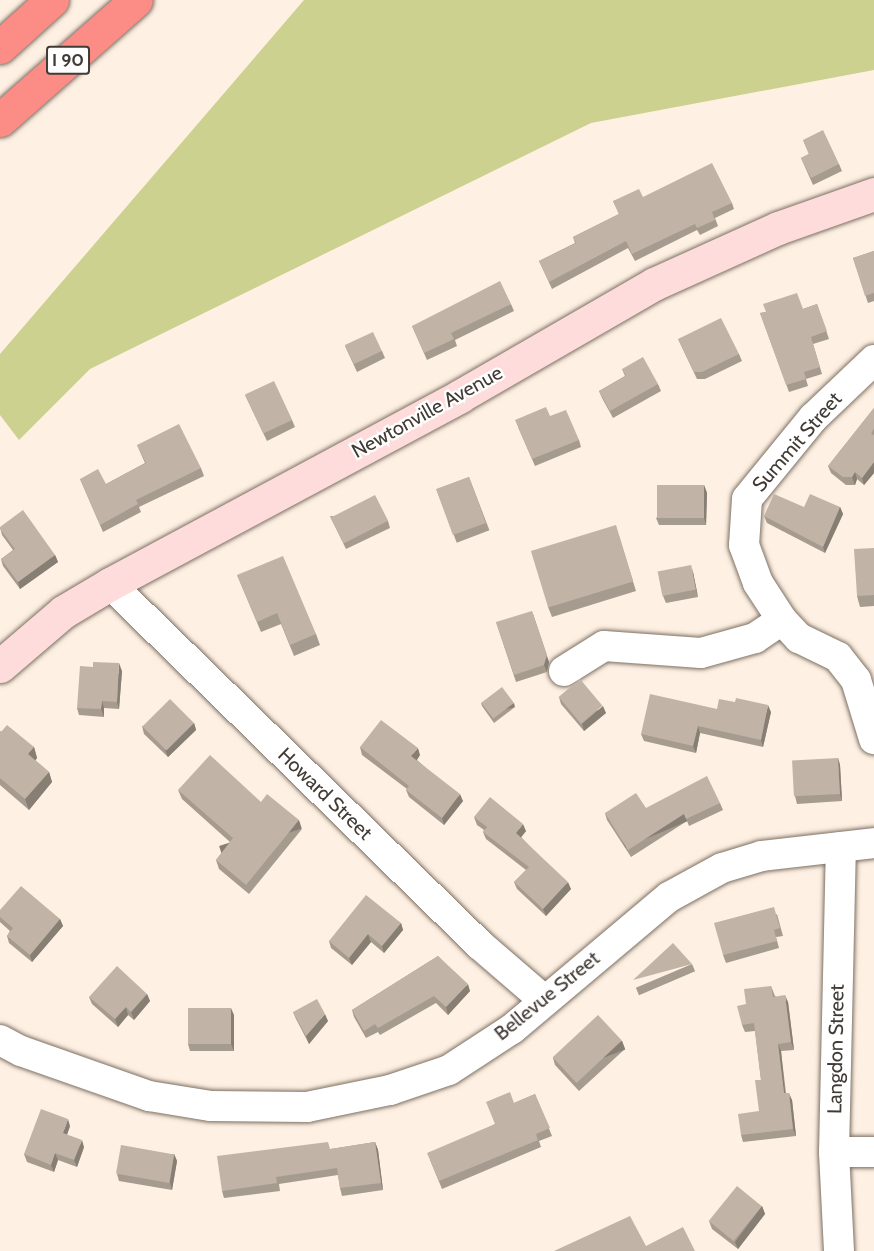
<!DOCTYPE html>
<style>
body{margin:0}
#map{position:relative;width:874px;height:1251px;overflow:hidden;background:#fef0e2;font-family:Cabin,sans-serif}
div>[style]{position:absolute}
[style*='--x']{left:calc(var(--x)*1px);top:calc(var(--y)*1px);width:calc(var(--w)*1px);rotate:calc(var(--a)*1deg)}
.green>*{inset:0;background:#cdd18f}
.roads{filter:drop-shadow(0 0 2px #7c7064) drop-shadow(0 0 2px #7c7064)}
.minor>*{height:30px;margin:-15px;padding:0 15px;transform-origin:15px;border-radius:15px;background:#fff}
.secondary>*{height:33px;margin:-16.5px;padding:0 16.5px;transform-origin:16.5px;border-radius:16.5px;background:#fedcdb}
.motorway>*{height:33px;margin:-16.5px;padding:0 16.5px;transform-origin:16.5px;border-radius:16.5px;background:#fc8c86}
.wall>*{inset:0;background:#a69b8f;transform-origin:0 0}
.shaded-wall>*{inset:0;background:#877e74;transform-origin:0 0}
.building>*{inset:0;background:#c1b4a6;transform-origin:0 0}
span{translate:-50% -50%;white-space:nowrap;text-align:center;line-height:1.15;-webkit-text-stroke:4.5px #fff;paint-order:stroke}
.shield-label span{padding:2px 4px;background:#fff;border:2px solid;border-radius:4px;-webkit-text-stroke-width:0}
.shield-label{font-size:18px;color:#413b36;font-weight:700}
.street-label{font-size:20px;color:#413b36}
</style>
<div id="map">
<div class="green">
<div style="clip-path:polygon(304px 0,874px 0,874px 70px,591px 123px,90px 369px,19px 440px,0 415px,0 354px)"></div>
</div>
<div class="roads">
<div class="minor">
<div style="--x:874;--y:360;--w:84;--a:136.4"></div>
<div style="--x:813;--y:418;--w:104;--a:129.2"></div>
<div style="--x:747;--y:499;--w:46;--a:93.7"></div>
<div style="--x:744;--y:545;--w:40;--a:69.8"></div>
<div style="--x:758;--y:583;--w:44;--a:57"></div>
<div style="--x:782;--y:620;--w:25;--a:47"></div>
<div style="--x:799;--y:638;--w:43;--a:26"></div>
<div style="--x:838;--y:657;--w:29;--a:52"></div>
<div style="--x:856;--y:680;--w:62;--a:73"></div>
<div style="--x:110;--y:584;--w:517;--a:44.29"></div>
<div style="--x:480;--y:945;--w:84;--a:40.7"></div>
<div style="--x:564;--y:671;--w:47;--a:-32"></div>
<div style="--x:604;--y:646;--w:97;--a:4.1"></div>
<div style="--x:701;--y:653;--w:56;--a:-15.5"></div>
<div style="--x:755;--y:638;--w:32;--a:-34"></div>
<div style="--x:0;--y:1040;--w:24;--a:28"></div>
<div style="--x:21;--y:1051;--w:136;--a:19.4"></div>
<div style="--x:149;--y:1096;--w:63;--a:9.2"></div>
<div style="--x:211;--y:1106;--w:96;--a:0.6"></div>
<div style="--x:307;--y:1107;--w:85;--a:-11.6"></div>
<div style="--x:390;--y:1090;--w:62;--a:-18.7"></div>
<div style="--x:449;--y:1070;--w:75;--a:-33.1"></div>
<div style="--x:512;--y:1029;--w:205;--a:-40.1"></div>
<div style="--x:669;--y:897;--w:60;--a:-28.7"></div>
<div style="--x:722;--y:868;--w:42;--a:-16.7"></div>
<div style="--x:762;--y:856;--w:113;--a:-6.6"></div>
<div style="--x:834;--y:1152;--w:40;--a:0"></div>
<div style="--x:839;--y:1251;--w:99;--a:-92.9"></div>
<div style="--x:834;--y:1152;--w:305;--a:-88.7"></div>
</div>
<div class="secondary">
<div style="--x:0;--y:666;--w:83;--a:-40.6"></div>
<div style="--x:63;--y:612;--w:55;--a:-30.8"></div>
<div style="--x:110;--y:584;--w:397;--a:-28.2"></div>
<div style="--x:460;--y:396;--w:224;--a:-30"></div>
<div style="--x:654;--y:284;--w:136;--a:-24.3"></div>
<div style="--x:778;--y:228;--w:102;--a:-19.5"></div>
</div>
<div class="motorway">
<div style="--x:0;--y:47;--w:70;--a:-42.1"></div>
<div style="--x:0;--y:120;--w:181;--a:-41.4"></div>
</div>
</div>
<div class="wall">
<div style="clip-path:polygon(803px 140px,839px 164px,842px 171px,813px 185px,801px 158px,809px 154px)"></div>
<div style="clip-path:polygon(643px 197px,732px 203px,734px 209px,715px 218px,718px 226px,700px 235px,697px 230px,635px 261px,628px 248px,552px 289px,539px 261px,575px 243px,573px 237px,619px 214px,613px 201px)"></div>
<div style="clip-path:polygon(874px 251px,874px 301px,868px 303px,853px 258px)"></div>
<div style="clip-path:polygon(511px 304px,514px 311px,455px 340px,457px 346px,427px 360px,412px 326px)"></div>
<div style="clip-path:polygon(817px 304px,829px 339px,813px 344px,822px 374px,806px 379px,808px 386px,789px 392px,760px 313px,766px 312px,803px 309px)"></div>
<div style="clip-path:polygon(678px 339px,739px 354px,742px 361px,705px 379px,697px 379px)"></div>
<div style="clip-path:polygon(345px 346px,382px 351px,385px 358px,357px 372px)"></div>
<div style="clip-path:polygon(622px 369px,658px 384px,661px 391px,613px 418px,602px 398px,599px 391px,625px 376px)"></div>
<div style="clip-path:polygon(245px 395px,292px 420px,295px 427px,267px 441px)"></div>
<div style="clip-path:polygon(874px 408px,874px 473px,864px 485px,857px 479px,855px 485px,846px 485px,831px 473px,828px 466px)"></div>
<div style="clip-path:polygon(550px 416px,579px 440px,581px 447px,535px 466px,518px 427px)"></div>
<div style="clip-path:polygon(137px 445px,201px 468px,204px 476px,139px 507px,141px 512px,103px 532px,80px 479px,106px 484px,145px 463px)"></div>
<div style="left:469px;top:477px;width:57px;height:35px;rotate:69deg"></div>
<div style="clip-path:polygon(704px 485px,707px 493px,706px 525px,659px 525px,656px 518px)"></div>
<div style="clip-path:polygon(804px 507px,840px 507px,843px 514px,825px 553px,767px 523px,764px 516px)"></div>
<div style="clip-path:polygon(330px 516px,388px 521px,390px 528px,346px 549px)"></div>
<div style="clip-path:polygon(0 527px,55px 555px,58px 562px,20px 589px,3px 566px,1px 559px,13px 550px,2px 535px)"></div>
<div style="clip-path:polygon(619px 536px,636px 591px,552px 617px,548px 607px)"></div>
<div style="clip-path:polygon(874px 548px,874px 606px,860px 607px,857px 596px)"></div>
<div style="clip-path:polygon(693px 572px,698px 597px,666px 603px,663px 596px)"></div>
<div style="clip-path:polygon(237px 575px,316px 634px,320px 645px,294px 656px,281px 624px,261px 632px)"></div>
<div style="clip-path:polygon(496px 622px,549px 662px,547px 672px,516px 682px)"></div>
<div style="clip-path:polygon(122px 671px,119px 709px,104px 708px,104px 717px,79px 715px,77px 708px)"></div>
<div style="clip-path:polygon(559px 697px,606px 713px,584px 731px,561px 704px)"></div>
<div style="clip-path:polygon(481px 703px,515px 707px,494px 723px,482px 706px)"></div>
<div style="clip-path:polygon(717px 709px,771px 712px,763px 747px,700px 733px,696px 753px,644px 741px,641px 734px)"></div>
<div style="clip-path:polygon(194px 723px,196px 730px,168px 757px,144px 734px,142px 726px)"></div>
<div style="clip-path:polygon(0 731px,34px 747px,37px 758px,35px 760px,49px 772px,52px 782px,29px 810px,0 785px)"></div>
<div style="clip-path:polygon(360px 747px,420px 755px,417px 760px,463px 801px,444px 825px,409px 797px,406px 790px,407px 789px,362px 755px)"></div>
<div style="clip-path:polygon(838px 758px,840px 765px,842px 801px,797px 804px,795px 796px)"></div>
<div style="clip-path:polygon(178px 790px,302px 829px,249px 894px,219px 869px,216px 860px,230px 842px,182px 799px)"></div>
<div style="clip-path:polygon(720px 803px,723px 810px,689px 826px,687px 821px,631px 857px,607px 820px,605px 813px,646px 808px)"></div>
<div style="clip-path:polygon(474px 817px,526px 831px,521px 837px,571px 889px,546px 916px,517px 889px,514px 882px,526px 870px,486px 839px,483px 832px,484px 830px,477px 825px)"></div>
<div style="clip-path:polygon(0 910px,60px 919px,63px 926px,32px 962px,9px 943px,7px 936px,10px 931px,0 922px)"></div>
<div style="clip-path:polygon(777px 914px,783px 936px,776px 937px,779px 948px,726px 963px,723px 955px)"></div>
<div style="clip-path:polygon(401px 923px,403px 930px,384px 953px,371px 942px,352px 965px,331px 948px,329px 941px)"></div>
<div style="clip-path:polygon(438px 956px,470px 991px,448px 1015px,436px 1003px,380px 1035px,378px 1032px,366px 1038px,354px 1017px,352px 1010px)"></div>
<div style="left:692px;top:964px;width:8px;height:61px;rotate:67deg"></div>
<div style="clip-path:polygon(771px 986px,775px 996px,788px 1002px,794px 1050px,781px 1051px,786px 1093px,792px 1100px,796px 1136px,743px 1142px,741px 1135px,759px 1111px,761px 1080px,755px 1031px,745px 1032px,742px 1025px,746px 1004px)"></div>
<div style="clip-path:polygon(147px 994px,150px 1001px,134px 1020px,128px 1015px,118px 1027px,92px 1004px,89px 997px)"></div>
<div style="clip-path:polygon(293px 1012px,328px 1021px,309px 1044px,296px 1019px)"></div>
<div style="clip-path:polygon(234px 1015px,234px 1051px,190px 1051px,188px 1044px)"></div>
<div style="clip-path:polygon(622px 1041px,625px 1049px,579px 1091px,555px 1065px,553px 1058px)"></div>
<div style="clip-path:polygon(535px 1094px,552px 1136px,539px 1141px,541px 1147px,442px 1189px,430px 1160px,495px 1124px,514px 1103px)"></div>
<div style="clip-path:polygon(70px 1126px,67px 1135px,84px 1147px,77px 1167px,58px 1160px,54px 1172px,27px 1162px,24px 1154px)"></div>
<div style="clip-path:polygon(375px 1142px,378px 1150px,383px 1190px,342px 1196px,340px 1188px,338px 1175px,279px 1184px,280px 1191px,224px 1198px,222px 1191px,331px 1149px)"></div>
<div style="clip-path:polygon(174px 1154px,177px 1161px,172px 1190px,119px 1181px,117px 1174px)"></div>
<div style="clip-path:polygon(762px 1206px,765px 1214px,738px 1249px,712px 1229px,709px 1221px)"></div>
</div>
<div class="shaded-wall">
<div style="clip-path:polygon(874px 462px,874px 473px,864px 485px,862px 478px)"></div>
<div style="clip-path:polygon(855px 472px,857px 479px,855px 485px,852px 477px)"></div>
<div style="clip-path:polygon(704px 485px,707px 493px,706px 525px,704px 518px)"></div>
<div style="clip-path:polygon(840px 507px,843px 514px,825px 553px,823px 547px)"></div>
<div style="clip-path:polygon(55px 555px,58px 562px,20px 589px,18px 582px)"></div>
<div style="clip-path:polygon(691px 565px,693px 572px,698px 597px,696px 590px)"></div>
<div style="clip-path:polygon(532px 611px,549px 662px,547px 672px,544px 665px)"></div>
<div style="clip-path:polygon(119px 663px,122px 671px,119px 709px,117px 702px)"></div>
<div style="clip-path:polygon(102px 701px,104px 708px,104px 717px,101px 709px)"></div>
<div style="left:514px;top:703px;width:4px;height:26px;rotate:76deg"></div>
<div style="clip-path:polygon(768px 705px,771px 712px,763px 747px,761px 740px)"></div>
<div style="clip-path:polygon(603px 706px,606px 713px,584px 731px,582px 724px)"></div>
<div style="clip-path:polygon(194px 723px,196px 730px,168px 757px,165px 750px)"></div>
<div style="clip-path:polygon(698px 726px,700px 733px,696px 753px,693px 746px)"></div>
<div style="clip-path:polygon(34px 747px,37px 758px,32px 765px,28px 754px)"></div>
<div style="clip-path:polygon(418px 748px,420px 755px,414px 764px,411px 756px)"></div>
<div style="clip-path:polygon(838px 758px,840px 765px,842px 801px,840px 794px)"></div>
<div style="clip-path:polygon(49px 772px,52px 782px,29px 810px,25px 799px)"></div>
<div style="clip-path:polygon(460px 794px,463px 801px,444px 825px,442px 818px)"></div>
<div style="left:684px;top:814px;width:8px;height:67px;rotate:67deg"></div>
<div style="left:299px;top:820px;width:9px;height:84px;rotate:72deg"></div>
<div style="clip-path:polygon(523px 824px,526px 831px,519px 840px,516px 833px)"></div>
<div style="clip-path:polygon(568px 882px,571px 889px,546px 916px,543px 909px)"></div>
<div style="clip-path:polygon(60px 919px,63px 926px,32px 962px,30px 955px)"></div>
<div style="clip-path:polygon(401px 923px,403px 930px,384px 953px,382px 946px)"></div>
<div style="clip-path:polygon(368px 934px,371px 942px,352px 965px,349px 958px)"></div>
<div style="clip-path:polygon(468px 984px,470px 991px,448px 1015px,446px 1007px)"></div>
<div style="clip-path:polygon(147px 994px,150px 1001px,134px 1020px,131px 1012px)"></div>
<div style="clip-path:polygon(785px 995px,788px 1002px,794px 1050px,791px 1042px)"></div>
<div style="clip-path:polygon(126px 1007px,128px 1015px,118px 1027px,115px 1019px)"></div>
<div style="clip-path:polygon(231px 1008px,234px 1015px,234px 1051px,231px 1044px)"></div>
<div style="clip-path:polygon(325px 1014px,328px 1021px,309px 1044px,306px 1036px)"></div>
<div style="left:622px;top:1041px;width:9px;height:62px;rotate:69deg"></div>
<div style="clip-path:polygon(778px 1044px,781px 1051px,786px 1101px,784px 1093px)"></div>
<div style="clip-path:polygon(789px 1093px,792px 1100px,796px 1136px,793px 1129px)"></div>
<div style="clip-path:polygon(68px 1119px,70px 1126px,65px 1140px,63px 1133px)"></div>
<div style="clip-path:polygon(82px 1140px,84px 1147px,77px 1167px,74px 1160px)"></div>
<div style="clip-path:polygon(375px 1142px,378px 1150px,383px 1190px,381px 1183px)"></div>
<div style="clip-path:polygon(55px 1153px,58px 1160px,54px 1172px,51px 1165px)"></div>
<div style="clip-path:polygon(174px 1154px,177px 1161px,172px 1190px,170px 1182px)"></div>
<div style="clip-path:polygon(762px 1206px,765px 1214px,738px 1249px,735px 1242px)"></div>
</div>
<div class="building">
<div style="clip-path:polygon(823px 130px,839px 164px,811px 178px,801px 158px,809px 154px,803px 140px)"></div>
<div style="clip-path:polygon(712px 163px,732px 203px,712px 212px,715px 220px,697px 228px,695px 224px,632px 254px,626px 241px,549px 282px,539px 261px,576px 243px,573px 237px,619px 214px,613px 201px,639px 189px,643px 197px)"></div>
<div style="clip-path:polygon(874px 251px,874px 293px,865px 296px,853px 258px)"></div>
<div style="clip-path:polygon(500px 281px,511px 304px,451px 333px,454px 339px,424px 353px,412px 326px)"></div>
<div style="clip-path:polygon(797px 293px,803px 309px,817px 304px,827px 331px,811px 337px,820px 367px,804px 372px,806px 379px,786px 385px,760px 313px,766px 312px,763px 304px)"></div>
<div style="clip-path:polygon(721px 318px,739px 354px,702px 372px,694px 372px,678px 339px)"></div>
<div style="left:373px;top:332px;width:21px;height:31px;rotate:65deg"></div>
<div style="clip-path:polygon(643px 357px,658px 384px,610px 411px,599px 391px,626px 376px,622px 369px)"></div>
<div style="left:274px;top:381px;width:43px;height:32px;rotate:65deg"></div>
<div style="clip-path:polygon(546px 407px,550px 416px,566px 410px,579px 440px,532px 459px,515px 420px)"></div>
<div style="clip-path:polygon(874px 408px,874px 428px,871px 434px,874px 435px,874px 462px,862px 478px,855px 472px,852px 477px,843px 477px,828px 466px)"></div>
<div style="clip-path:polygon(179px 424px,201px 468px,136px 500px,138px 504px,100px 525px,80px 479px,98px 469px,106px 484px,146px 463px,137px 445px)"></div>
<div style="left:469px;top:477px;width:49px;height:35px;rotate:70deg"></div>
<div style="left:657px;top:485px;width:47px;height:33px"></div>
<div style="clip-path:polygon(774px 494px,804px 507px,810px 494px,840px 507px,823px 547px,764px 516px)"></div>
<div style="left:375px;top:495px;width:29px;height:50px;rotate:63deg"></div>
<div style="clip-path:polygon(23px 510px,55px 555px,18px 582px,1px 559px,15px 549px,0 529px,0 527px)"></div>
<div style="left:616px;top:525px;width:59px;height:89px;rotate:73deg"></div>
<div style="clip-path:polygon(874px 548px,874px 595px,857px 596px,854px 549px)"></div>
<div style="clip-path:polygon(283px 556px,316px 634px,290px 645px,277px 613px,257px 622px,237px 575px)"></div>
<div style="left:691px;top:565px;width:25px;height:34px;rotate:79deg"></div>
<div style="clip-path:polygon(532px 611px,547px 655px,544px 665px,514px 675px,496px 622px)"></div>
<div style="clip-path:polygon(93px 662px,119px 663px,117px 702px,102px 701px,101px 709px,77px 708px,80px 666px,93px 667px)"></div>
<div style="left:580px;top:679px;width:35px;height:28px;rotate:50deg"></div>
<div style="left:502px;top:687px;width:20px;height:26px;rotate:53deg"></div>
<div style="clip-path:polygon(650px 694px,717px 709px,719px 699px,735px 702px,736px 698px,768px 705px,761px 740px,698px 726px,693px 746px,641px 734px)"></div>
<div style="left:170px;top:699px;width:34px;height:39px;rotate:45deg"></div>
<div style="clip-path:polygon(381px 720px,418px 748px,411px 756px,460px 794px,442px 818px,406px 790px,409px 786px,360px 747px)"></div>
<div style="clip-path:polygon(7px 725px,34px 747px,28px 754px,49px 772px,25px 799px,0 778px,0 731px,1px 732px)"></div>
<div style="clip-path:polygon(210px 755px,261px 802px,267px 794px,299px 820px,246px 885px,216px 860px,233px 838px,178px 790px)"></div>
<div style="left:838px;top:758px;width:36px;height:46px;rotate:87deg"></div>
<div style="clip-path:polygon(707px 776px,720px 803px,686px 819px,684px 814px,628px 850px,605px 813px,636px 793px,646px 808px)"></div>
<div style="clip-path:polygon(490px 797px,523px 824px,516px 833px,568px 882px,543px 909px,514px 882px,529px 867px,483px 832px,487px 827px,474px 817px)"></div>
<div style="clip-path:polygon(21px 886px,60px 919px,30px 955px,7px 936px,13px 928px,0 917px,0 910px)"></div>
<div style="clip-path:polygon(366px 895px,401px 923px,382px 946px,368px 934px,349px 958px,329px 941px)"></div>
<div style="clip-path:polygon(774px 907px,780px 928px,774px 930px,777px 941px,723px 955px,714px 923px)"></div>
<div style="clip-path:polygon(673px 943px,692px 964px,633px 980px)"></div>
<div style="clip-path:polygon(438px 956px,468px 984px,446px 1007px,434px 996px,378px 1028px,375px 1024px,364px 1031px,352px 1010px)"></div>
<div style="clip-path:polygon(117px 966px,147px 994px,131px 1012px,126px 1007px,115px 1019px,89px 997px)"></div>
<div style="clip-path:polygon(771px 986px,773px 997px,785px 995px,791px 1042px,778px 1044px,784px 1093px,789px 1093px,793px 1129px,741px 1135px,738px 1114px,759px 1111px,755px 1080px,761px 1080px,754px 1023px,742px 1025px,737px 1006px,746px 1004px,744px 989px)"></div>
<div style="clip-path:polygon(317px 999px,325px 1014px,306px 1036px,293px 1012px)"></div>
<div style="left:188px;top:1008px;width:43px;height:36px"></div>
<div style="left:598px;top:1015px;width:35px;height:62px;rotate:47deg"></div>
<div style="clip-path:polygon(510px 1092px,514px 1103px,535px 1094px,550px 1128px,536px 1134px,538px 1140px,439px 1181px,427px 1153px,495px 1124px,486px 1102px)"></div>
<div style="clip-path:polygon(41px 1109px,68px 1119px,63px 1133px,82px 1140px,74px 1160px,55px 1153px,51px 1165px,24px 1154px)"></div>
<div style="clip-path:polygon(328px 1142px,330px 1149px,375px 1142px,381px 1183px,340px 1188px,337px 1168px,276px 1177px,277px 1183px,222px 1191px,217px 1156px)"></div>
<div style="left:121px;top:1145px;width:54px;height:29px;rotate:10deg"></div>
<div style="left:737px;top:1186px;width:32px;height:45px;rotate:39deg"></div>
<div style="clip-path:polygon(630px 1216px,646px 1246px,683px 1227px,695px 1251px,554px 1251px)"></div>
</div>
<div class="shield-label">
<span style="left:68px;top:60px">I 90</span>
</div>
<div class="street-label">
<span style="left:427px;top:412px;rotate:-29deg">Newtonville Avenue</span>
<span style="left:797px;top:442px;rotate:-49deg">Summit Street</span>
<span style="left:325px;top:794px;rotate:44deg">Howard Street</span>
<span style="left:547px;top:996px;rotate:-39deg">Bellevue Street</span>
<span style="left:836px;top:1049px;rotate:-89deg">Langdon Street</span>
</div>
</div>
